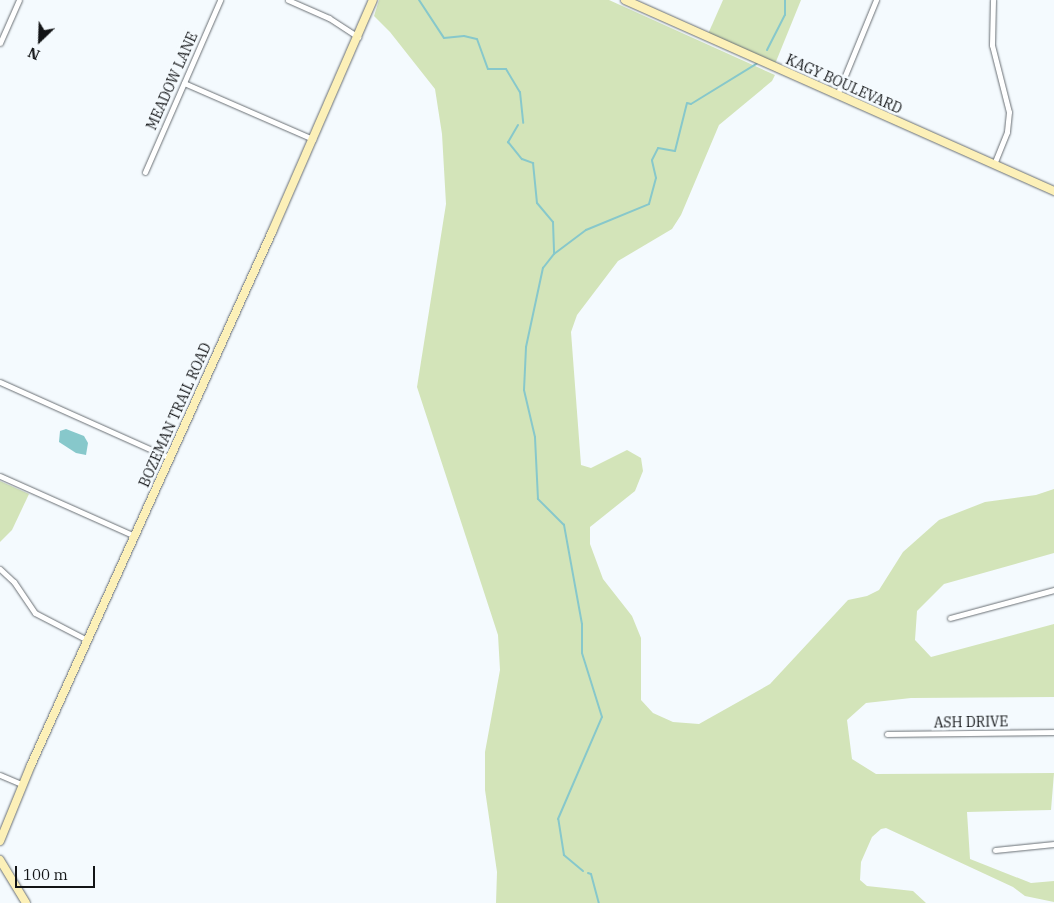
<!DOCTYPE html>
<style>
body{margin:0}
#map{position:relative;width:1054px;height:903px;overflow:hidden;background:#f4fafe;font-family:"IBM Plex Serif",serif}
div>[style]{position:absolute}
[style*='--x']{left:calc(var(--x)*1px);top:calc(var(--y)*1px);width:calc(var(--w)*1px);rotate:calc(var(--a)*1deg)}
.green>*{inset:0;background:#d3e4b9}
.water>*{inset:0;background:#87c8cb}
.stream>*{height:2px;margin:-1px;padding:0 1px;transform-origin:1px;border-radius:1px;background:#87c8cb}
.roads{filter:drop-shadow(0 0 1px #696f74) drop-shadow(0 0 1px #696f74)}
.street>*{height:5px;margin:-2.5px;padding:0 2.5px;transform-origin:2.5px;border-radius:2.5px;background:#fff}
.secondary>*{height:8px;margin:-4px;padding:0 4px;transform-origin:4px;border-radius:4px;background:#fcf0b8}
span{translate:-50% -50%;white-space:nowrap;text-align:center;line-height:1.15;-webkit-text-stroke:5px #f4fafe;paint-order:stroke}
.street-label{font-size:14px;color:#121416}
.north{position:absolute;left:15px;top:15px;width:50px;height:50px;-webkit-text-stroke:4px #f4fafe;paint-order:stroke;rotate:204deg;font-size:14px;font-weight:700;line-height:20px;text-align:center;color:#121416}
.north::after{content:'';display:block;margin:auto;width:18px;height:22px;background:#121416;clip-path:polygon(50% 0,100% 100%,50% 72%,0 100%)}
.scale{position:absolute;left:15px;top:866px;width:80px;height:22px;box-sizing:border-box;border:2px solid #121416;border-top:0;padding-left:6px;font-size:15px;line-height:18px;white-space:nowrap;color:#121416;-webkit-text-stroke:4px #f4fafe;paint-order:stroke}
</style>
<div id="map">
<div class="green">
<div style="clip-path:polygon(379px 0,609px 0,775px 75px,772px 81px,719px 125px,681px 215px,672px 229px,618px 261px,577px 315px,571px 332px,581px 465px,591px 468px,627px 450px,641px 458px,643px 471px,635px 491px,590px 527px,590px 544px,603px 579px,632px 616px,641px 638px,641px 700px,653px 713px,673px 722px,699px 724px,770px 684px,848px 600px,867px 596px,879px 590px,903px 552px,939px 520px,985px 502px,1036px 495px,1054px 489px,1054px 553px,944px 584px,917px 611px,915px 640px,931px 657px,1054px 624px,1054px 697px,911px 698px,866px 703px,847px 720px,852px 759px,876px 774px,1054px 773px,1051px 810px,967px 812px,970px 859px,1031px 883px,1054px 881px,1054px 902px,1025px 896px,1013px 887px,886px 828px,881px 829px,872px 837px,861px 862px,860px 880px,867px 886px,913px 891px,926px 903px,496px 903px,497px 872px,485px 790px,485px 752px,500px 670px,498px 635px,417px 387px,446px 204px,442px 134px,435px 89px,390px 32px,374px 16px)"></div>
<div style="clip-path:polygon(723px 0,801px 0,775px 64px,708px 34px)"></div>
<div style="clip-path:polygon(0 481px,29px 494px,12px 530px,0 542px)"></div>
</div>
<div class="water">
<div style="clip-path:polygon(66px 429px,84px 436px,88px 443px,86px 455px,76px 453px,59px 442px,60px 431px)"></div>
</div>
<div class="stream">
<div style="--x:419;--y:0;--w:45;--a:56.7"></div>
<div style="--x:444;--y:38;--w:20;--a:-6"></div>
<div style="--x:464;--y:36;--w:13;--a:13"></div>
<div style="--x:477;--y:39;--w:32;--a:70"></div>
<div style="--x:488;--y:69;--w:18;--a:0"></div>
<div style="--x:506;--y:69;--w:27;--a:59"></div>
<div style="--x:520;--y:92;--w:31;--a:84"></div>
<div style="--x:767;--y:50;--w:39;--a:-63"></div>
<div style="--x:785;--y:15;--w:15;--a:-90"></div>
<div style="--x:518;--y:125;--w:20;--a:120"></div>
<div style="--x:508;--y:142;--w:22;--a:51"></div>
<div style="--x:522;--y:159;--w:12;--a:20"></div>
<div style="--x:533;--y:163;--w:40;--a:84.3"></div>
<div style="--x:537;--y:203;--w:25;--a:50"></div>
<div style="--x:553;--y:222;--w:32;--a:88"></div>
<div style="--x:583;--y:871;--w:25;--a:-140"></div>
<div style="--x:564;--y:855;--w:36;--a:-99"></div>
<div style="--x:558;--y:819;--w:111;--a:-66.7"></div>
<div style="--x:602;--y:717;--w:67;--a:-107.4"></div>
<div style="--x:582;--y:653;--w:29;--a:-90"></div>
<div style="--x:582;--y:624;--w:101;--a:-100.3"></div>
<div style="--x:564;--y:525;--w:37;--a:-135"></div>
<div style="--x:538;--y:499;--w:62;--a:-92.8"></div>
<div style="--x:535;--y:437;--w:48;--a:-103.2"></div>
<div style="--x:524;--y:390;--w:43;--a:-87.3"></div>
<div style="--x:526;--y:347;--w:81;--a:-77.9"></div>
<div style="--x:543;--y:268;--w:18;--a:-52"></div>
<div style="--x:554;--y:254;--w:40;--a:-37"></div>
<div style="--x:586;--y:230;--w:68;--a:-22.4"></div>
<div style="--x:649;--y:204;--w:27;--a:-75"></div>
<div style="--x:656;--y:178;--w:18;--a:-103"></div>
<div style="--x:652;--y:160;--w:13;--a:-63"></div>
<div style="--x:658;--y:148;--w:17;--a:10"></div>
<div style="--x:675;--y:151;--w:49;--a:-76"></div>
<div style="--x:687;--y:103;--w:4;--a:14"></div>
<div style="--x:691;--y:104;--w:79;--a:-31.5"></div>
<div style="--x:588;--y:873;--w:3;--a:18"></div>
<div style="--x:591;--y:874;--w:30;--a:75"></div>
</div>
<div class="roads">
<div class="street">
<div style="--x:288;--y:0;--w:45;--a:23.7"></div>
<div style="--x:329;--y:18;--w:35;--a:33"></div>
<div style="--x:993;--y:0;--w:45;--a:91.3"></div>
<div style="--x:992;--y:45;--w:69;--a:75.8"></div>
<div style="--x:1009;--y:112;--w:20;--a:96"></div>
<div style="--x:1007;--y:132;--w:35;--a:112"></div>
<div style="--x:0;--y:43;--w:47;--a:-66.2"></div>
<div style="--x:184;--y:83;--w:141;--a:23.5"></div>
<div style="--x:837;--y:95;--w:103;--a:-67.7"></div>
<div style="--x:145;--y:172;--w:188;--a:-66.4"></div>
<div style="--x:0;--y:382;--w:186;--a:24.1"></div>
<div style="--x:0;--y:476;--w:148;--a:24"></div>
<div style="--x:0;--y:569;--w:19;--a:43"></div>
<div style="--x:14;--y:582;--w:37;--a:56"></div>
<div style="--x:35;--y:613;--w:59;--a:27.4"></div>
<div style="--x:950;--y:618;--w:108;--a:-15.1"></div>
<div style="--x:887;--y:734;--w:167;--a:-0.7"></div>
<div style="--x:0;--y:775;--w:25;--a:23"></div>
<div style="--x:995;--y:850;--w:59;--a:-5.8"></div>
</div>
<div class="secondary">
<div style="--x:625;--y:0;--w:470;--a:24"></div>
<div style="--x:0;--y:841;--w:82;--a:-67.8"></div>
<div style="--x:31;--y:765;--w:585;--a:-65.67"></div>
<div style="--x:272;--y:232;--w:253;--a:-66.5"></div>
<div style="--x:0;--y:860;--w:50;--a:58.8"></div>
</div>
</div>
<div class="street-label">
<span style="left:172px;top:81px;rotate:-66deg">MEADOW LANE</span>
<span style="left:844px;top:84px;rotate:24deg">KAGY BOULEVARD</span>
<span style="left:175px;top:415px;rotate:-66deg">BOZEMAN TRAIL ROAD</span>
<span style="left:971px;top:722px;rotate:-1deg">ASH DRIVE</span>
</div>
<div class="north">N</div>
<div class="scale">100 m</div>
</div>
